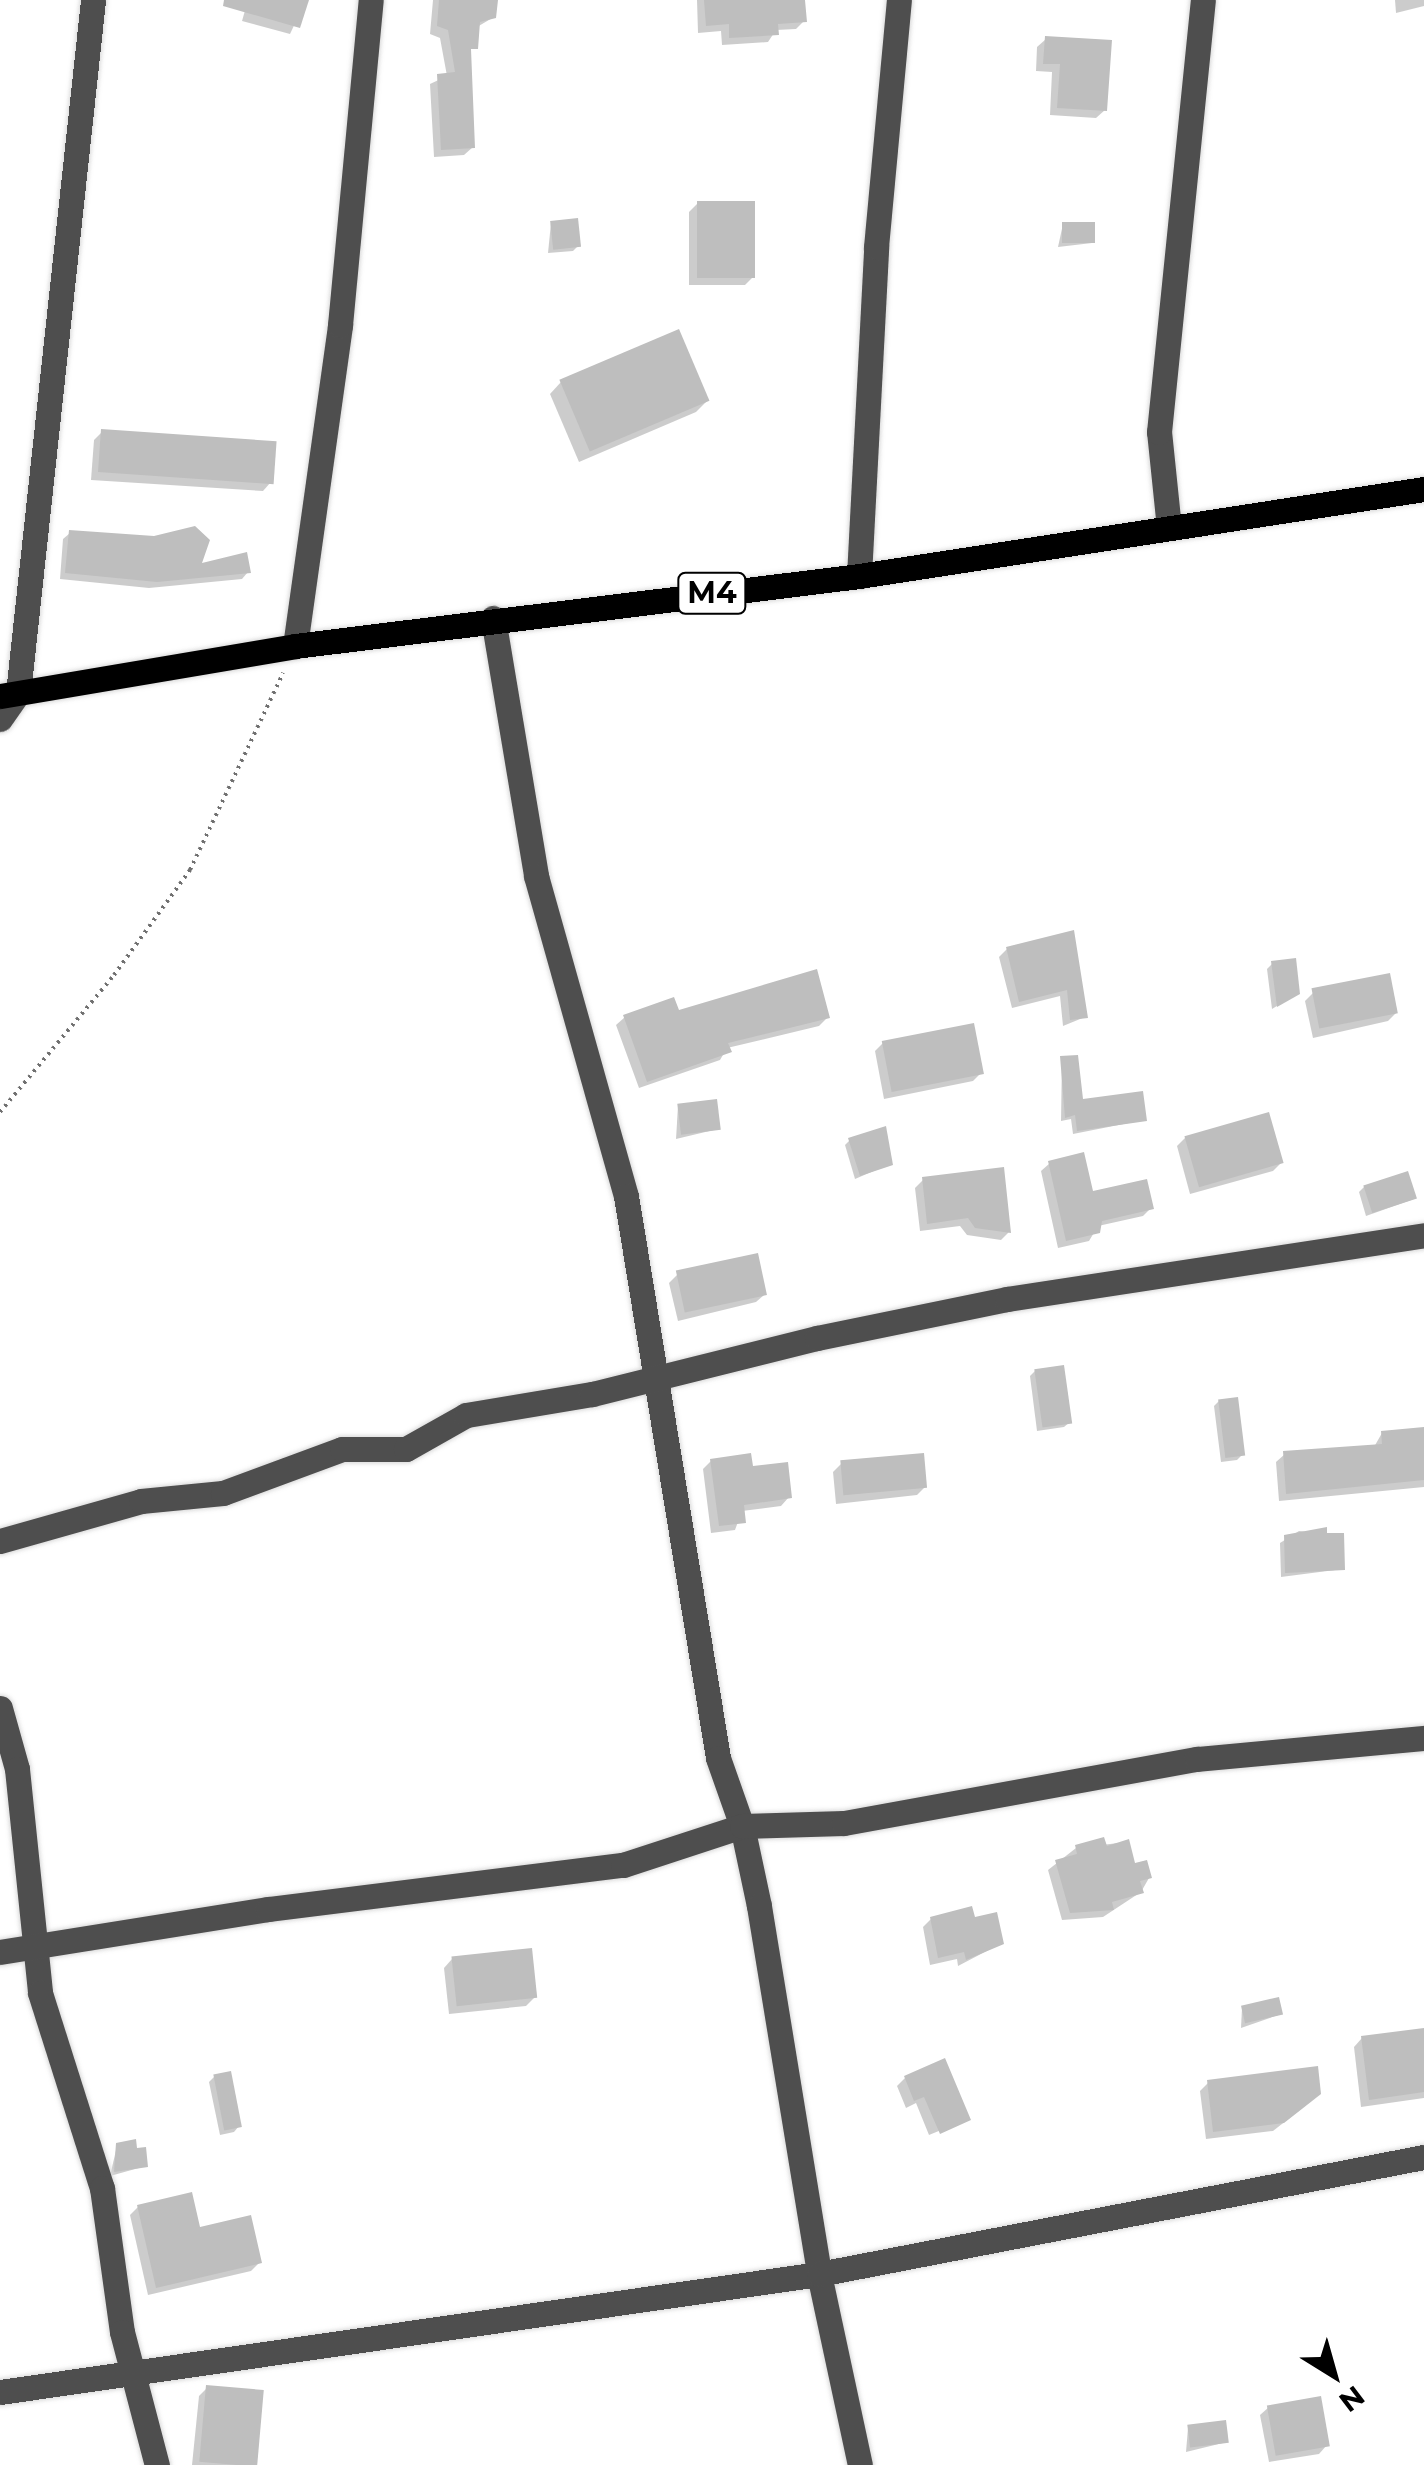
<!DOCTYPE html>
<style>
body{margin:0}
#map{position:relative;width:1424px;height:2465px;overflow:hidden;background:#fff;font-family:Montserrat,sans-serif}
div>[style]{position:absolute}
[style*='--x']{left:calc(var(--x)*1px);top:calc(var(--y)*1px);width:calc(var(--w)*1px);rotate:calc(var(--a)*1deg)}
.shadow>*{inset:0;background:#0003}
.building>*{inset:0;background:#bebebe;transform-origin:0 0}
.path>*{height:4px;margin-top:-2px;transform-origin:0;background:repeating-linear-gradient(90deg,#707070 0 2.5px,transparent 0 7.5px)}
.roads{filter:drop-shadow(0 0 2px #dbdbdb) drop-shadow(0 0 2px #dbdbdb)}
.minor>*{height:25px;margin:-12.5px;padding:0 12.5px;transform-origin:12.5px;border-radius:12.5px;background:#4e4e4e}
.major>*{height:25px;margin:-12.5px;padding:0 12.5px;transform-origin:12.5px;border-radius:12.5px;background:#000}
span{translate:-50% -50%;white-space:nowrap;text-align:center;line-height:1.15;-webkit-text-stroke:10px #fff;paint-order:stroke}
.shield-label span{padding:2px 8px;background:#fff;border:2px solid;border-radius:8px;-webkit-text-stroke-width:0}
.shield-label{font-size:30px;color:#000;font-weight:700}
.north{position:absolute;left:1284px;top:2325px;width:100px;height:100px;-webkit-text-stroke:8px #fff;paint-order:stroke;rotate:143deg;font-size:28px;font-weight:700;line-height:40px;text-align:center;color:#000}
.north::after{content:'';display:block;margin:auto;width:35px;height:45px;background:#000;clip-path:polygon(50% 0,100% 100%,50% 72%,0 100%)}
</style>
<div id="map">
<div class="shadow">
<div style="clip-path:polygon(248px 0,306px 0,290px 34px,242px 21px)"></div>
<div style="clip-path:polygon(433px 0,495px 0,494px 17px,477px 27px,468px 55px,473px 147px,464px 155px,434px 157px,430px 84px,447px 76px,440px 38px,430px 34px)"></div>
<div style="clip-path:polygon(697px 0,803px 0,804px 21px,796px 29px,776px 30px,768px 42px,722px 45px,721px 31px,698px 33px)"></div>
<div style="clip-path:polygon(1395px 0,1424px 0,1424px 6px,1396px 13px)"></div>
<div style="clip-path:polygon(1046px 39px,1105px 110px,1096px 118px,1050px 115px,1052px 72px,1036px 71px,1037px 47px)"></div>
<div style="clip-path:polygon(698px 203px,753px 277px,745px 285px,689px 285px,689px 212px)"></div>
<div style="clip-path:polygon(551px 223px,578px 246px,573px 251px,548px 253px)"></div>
<div style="clip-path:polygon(1063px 224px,1092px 243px,1058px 247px)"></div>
<div style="clip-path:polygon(561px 382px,707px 401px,696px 412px,579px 462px,550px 394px)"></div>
<div style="clip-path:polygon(102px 432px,271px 482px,263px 491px,91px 480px,94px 440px)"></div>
<div style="clip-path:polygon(70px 533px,198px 567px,248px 572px,242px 579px,149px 588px,60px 579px,63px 539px)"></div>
<div style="clip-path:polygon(1072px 933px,1085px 1017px,1063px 1026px,1060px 996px,1012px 1008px,999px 957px,1007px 949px)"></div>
<div style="clip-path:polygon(1272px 964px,1298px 993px,1272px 1009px,1267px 969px)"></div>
<div style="clip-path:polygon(1313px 993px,1396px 1013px,1388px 1021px,1313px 1038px,1305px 1001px)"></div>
<div style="clip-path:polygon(677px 1013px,827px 1018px,819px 1026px,727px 1048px,720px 1060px,639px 1088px,616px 1025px,625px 1017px)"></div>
<div style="clip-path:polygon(883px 1043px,981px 1073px,973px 1081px,884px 1099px,875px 1051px)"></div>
<div style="clip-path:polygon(1062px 1058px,1080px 1102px,1144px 1120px,1073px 1134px,1071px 1119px,1061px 1121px)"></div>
<div style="clip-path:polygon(678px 1106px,718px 1129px,676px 1139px)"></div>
<div style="clip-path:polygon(1185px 1138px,1281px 1163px,1273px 1171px,1190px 1194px,1177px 1146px)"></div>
<div style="clip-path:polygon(850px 1140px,890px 1164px,855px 1179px,845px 1145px)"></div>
<div style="clip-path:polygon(1050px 1163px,1091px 1194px,1151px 1208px,1143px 1216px,1098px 1226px,1089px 1241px,1058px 1248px,1041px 1171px)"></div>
<div style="clip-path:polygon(923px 1180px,1009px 1232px,1001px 1240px,967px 1235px,960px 1226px,920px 1231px,915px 1188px)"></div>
<div style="clip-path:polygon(1364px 1187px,1414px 1199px,1366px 1216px,1359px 1192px)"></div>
<div style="clip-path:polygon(677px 1275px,765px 1294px,756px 1302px,678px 1321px,669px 1283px)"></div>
<div style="clip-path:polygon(1035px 1371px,1070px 1422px,1064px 1427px,1037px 1431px,1030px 1376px)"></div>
<div style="clip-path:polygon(1219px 1401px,1242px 1455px,1237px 1460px,1221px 1462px,1214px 1406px)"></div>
<div style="clip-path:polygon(1424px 1429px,1424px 1487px,1279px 1501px,1276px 1462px,1285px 1454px,1374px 1447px,1382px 1433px)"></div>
<div style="clip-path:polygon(711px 1461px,751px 1469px,789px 1497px,781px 1506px,742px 1511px,735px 1530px,711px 1533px,703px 1469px)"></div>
<div style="clip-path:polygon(841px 1464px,925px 1487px,917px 1495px,836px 1504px,833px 1472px)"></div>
<div style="clip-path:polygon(1299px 1531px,1342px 1535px,1343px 1569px,1281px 1577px,1280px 1543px)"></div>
<div style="clip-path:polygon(1127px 1842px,1134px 1866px,1149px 1878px,1141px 1892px,1103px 1917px,1062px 1920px,1048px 1870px,1076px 1848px)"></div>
<div style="clip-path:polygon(931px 1919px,973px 1919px,1002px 1943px,958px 1966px,957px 1959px,930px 1965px,923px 1927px)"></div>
<div style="clip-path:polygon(452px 1959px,534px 1998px,526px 2006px,449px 2014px,444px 1968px)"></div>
<div style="clip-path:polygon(1242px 2008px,1281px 2014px,1241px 2028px)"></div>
<div style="clip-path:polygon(1424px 2030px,1424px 2098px,1361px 2107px,1354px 2047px,1362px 2038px)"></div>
<div style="clip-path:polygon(214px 2077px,239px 2126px,234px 2132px,220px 2135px,209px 2082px)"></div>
<div style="clip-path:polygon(905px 2078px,968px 2119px,929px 2135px,916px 2103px,906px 2108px,897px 2086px)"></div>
<div style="clip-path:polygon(1208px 2083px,1310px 2102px,1273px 2131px,1206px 2139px,1200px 2091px)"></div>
<div style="clip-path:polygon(117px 2146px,146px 2166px,110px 2176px)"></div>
<div style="clip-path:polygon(138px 2207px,198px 2230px,259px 2263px,251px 2271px,148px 2295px,130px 2215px)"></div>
<div style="clip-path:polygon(207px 2388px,261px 2392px,254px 2465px,192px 2465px,199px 2396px)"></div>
<div style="clip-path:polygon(1269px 2407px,1327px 2445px,1319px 2454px,1269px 2462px,1260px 2415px)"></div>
<div style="clip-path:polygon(1188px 2428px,1227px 2442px,1186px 2452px)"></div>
</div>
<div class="building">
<div style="clip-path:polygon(224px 0,309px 0,300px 28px,223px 6px)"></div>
<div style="clip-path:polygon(439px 0,498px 0,496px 18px,480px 22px,478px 49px,471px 49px,475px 148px,441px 150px,437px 74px,455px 72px,448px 30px,437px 26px)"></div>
<div style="clip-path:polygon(704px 0,805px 0,807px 22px,778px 24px,779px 35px,729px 38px,729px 24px,706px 26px)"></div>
<div style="clip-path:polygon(1045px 36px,1112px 40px,1107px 111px,1057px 108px,1060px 64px,1043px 64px)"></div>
<div style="left:697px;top:201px;width:58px;height:77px"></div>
<div style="left:578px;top:218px;width:29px;height:28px;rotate:84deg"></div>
<div style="left:1062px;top:222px;width:33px;height:21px"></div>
<div style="left:679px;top:329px;width:78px;height:130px;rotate:67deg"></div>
<div style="left:101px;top:429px;width:176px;height:43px;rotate:4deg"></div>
<div style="clip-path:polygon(195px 526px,210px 540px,202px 563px,247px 552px,251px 573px,157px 582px,65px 573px,69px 530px,154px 536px)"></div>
<div style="clip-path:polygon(1074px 930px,1088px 1018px,1070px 1020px,1067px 990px,1019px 1002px,1006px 947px)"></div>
<div style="clip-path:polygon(1296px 958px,1300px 994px,1277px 1007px,1271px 961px)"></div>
<div style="clip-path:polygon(817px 969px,830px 1018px,728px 1043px,732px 1052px,647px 1082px,623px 1015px,674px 997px,679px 1010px)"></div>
<div style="left:1390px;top:973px;width:41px;height:80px;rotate:79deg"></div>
<div style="left:974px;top:1023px;width:52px;height:94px;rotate:79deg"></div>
<div style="clip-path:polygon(1078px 1055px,1083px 1099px,1143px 1091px,1147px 1121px,1077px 1131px,1075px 1115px,1065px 1118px,1060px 1056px)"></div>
<div style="left:717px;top:1099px;width:31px;height:40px;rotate:83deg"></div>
<div style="left:1269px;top:1112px;width:53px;height:88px;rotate:74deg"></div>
<div style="clip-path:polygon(886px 1126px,893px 1165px,860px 1176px,848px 1138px)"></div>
<div style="clip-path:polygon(1084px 1152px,1093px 1191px,1147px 1179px,1154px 1209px,1102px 1221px,1100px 1233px,1066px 1241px,1048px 1161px)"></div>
<div style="clip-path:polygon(1004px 1167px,1011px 1233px,975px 1228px,968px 1218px,927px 1224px,922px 1177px)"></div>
<div style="left:1408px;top:1171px;width:29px;height:47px;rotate:72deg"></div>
<div style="left:758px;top:1253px;width:43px;height:84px;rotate:78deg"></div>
<div style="left:1064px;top:1365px;width:59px;height:30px;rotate:82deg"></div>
<div style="left:1238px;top:1397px;width:59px;height:20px;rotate:83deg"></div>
<div style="clip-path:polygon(1424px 1427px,1424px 1480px,1286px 1494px,1283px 1451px,1382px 1444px,1381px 1431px)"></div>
<div style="clip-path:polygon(751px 1453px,753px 1466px,788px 1462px,792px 1498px,744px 1505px,746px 1523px,719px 1526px,710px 1459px)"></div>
<div style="left:924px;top:1453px;width:35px;height:84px;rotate:85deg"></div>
<div style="clip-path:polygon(1327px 1527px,1327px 1533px,1344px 1533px,1345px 1570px,1285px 1573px,1284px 1535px)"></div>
<div style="clip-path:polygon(1104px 1837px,1107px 1846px,1129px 1839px,1135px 1863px,1147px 1860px,1152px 1878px,1140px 1881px,1144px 1893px,1112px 1902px,1114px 1910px,1070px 1913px,1055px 1860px,1077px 1854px,1075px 1845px)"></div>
<div style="clip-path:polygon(972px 1906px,975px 1917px,997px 1912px,1004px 1944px,966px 1960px,964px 1952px,938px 1958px,930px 1917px)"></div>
<div style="left:532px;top:1948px;width:50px;height:81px;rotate:84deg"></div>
<div style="left:1279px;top:1997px;width:18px;height:39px;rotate:77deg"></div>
<div style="clip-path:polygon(1424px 2028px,1424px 2092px,1369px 2100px,1361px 2036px)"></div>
<div style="clip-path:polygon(945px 2058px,971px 2120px,940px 2134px,924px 2097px,914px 2101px,904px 2076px)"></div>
<div style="clip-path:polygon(1318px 2066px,1321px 2094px,1284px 2123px,1213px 2132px,1207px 2080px)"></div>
<div style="left:231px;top:2071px;width:57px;height:18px;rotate:79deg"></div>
<div style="clip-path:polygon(136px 2139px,137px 2148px,146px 2147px,148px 2167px,114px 2172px,116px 2143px)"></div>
<div style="clip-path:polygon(192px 2192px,200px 2227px,251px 2215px,262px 2263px,156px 2288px,137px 2205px)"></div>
<div style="left:206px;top:2385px;width:58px;height:77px;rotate:5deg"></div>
<div style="left:1321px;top:2396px;width:51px;height:55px;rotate:80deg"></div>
<div style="left:1226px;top:2420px;width:23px;height:39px;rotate:83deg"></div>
</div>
<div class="path">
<div style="--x:0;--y:1112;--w:178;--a:-50.2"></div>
<div style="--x:114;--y:975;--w:130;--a:-54.1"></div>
<div style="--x:190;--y:870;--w:218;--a:-64.7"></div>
</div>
<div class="roads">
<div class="minor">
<div style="--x:1169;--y:528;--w:97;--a:-95.9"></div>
<div style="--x:1159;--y:432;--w:434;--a:-84.2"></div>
<div style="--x:859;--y:576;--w:329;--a:-87"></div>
<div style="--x:876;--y:247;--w:248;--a:-84.7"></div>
<div style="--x:493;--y:618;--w:262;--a:80.5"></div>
<div style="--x:536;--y:876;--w:332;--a:74.3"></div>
<div style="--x:626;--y:1196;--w:569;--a:80.7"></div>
<div style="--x:718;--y:1758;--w:72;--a:70.6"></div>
<div style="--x:742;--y:1826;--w:82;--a:78"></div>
<div style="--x:759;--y:1906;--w:373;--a:80.7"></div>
<div style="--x:819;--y:2274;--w:195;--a:77.9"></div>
<div style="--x:295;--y:646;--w:324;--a:-82"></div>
<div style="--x:340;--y:325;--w:326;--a:-84.6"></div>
<div style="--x:0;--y:719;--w:32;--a:-55"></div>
<div style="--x:18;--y:693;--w:697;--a:-83.82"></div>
<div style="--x:0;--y:1541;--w:147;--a:-15.8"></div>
<div style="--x:141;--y:1501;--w:82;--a:-5.6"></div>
<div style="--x:223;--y:1493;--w:127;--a:-20.3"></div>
<div style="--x:342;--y:1449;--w:64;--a:0"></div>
<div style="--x:406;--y:1449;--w:69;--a:-29.5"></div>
<div style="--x:466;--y:1415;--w:128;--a:-9.5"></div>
<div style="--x:592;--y:1394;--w:232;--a:-14"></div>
<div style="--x:817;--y:1338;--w:194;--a:-11.6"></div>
<div style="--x:1007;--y:1299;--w:422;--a:-8.7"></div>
<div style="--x:0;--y:1708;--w:63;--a:74.4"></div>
<div style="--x:17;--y:1769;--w:225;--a:84.1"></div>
<div style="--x:40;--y:1993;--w:205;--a:72.4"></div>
<div style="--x:102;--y:2188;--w:145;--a:82.1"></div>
<div style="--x:122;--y:2332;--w:138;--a:75.3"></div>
<div style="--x:0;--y:1952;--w:271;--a:-9.1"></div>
<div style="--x:268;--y:1909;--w:358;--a:-7.1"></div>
<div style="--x:623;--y:1865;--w:125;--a:-18.1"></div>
<div style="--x:742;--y:1826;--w:102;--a:-1.7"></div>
<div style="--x:844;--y:1823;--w:359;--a:-10.3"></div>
<div style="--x:1197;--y:1759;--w:228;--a:-5.3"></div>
<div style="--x:0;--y:2392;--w:827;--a:-8.2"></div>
<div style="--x:819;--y:2274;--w:616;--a:-10.95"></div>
</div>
<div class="major">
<div style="--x:0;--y:696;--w:299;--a:-9.6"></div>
<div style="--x:295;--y:646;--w:568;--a:-7.07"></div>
<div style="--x:859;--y:576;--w:572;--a:-8.75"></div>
</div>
</div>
<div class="shield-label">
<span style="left:712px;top:593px">M4</span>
</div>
<div class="north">N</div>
</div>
